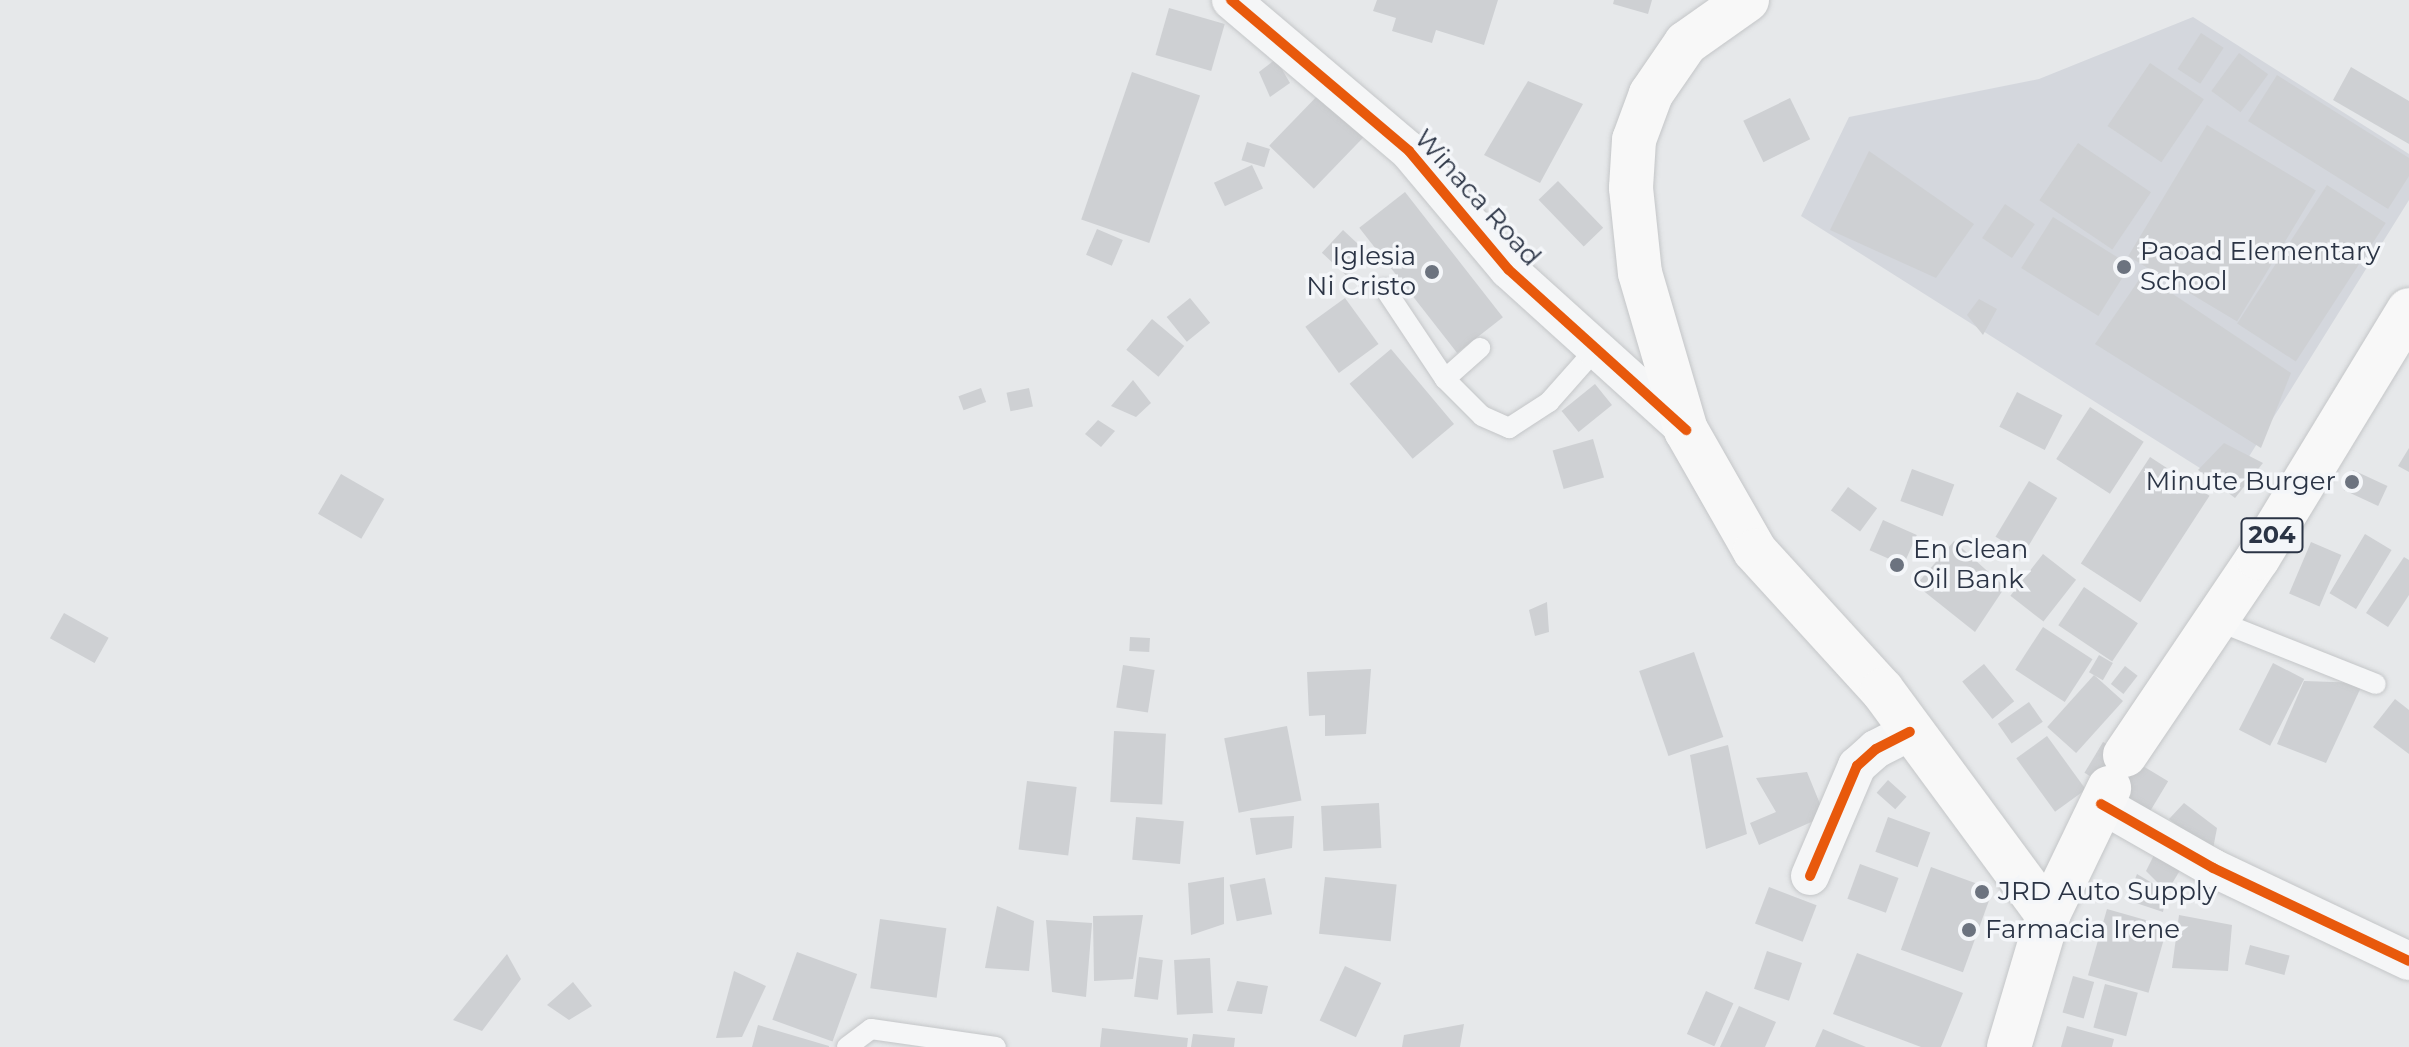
<!DOCTYPE html>
<style>
body{margin:0}
#map{position:relative;width:2409px;height:1047px;overflow:hidden;background:#e6e8ea;font-family:Montserrat,sans-serif}
div>[style]{position:absolute}
[style*='--x']{left:calc(var(--x)*1px);top:calc(var(--y)*1px);width:calc(var(--w)*1px);rotate:calc(var(--a)*1deg)}
.built>*{inset:0;background:#d4d7dd}
.building>*{inset:0;background:#ced0d3;transform-origin:0 0}
.roads{filter:drop-shadow(0 0 2px #c4c6c8) drop-shadow(0 0 2px #c4c6c8)}
.lane>*{height:20px;margin:-10px;padding:0 10px;transform-origin:10px;border-radius:10px;background:#f5f6f7}
.street>*{height:38px;margin:-19px;padding:0 19px;transform-origin:19px;border-radius:19px;background:#f5f6f7}
.primary>*{height:44px;margin:-22px;padding:0 22px;transform-origin:22px;border-radius:22px;background:#f8f8f8}
.highway>*{height:44px;margin:-22px;padding:0 22px;transform-origin:22px;border-radius:22px;background:#f8f8f8}
.cycleway>*{height:10px;margin:-5px;padding:0 5px;transform-origin:5px;border-radius:5px;background:#e8590c}
.dots>*{width:22px;height:22px;translate:-50% -50%;box-sizing:border-box;border:4px solid #f4f6f9;border-radius:50%}
span{translate:-50% -50%;white-space:nowrap;text-align:center;line-height:1.15;-webkit-text-stroke:7px #f4f6f9;paint-order:stroke}
.shield-label span{padding:2px 6px;background:#f4f6f9;border:2px solid;border-radius:6px;-webkit-text-stroke-width:0}
.shield-label{font-size:24px;color:#2b3445;font-weight:700}
.street-label{font-size:26px;color:#2b3445}
.poi-label{font-size:26px;color:#2b3445}
.left{translate:0 -50%;text-align:left}
.right{translate:-100% -50%;text-align:right}
</style>
<div id="map">
<div class="built">
<div style="clip-path:polygon(2193px 17px,2409px 154px,2409px 200px,2230px 487px,1801px 216px,1849px 117px,2039px 79px)"></div>
</div>
<div class="building">
<div style="clip-path:polygon(1377px 0,1498px 0,1484px 45px,1436px 30px,1432px 43px,1392px 31px,1396px 18px,1373px 11px)"></div>
<div style="clip-path:polygon(1614px 0,1652px 0,1648px 14px,1613px 4px)"></div>
<div style="left:1169px;top:8px;width:58px;height:49px;rotate:16deg"></div>
<div style="left:2201px;top:33px;width:27px;height:43px;rotate:33deg"></div>
<div style="left:2239px;top:53px;width:36px;height:47px;rotate:36deg"></div>
<div style="clip-path:polygon(1276px 59px,1290px 83px,1270px 97px,1259px 72px)"></div>
<div style="left:2150px;top:63px;width:65px;height:76px;rotate:34deg"></div>
<div style="clip-path:polygon(2351px 67px,2409px 101px,2409px 144px,2333px 100px)"></div>
<div style="left:1132px;top:72px;width:72px;height:156px;rotate:19deg"></div>
<div style="clip-path:polygon(2277px 75px,2409px 158px,2409px 176px,2388px 209px,2248px 121px)"></div>
<div style="clip-path:polygon(1528px 81px,1583px 104px,1540px 183px,1484px 155px)"></div>
<div style="left:1322px;top:91px;width:62px;height:76px;rotate:44deg"></div>
<div style="left:1790px;top:98px;width:46px;height:52px;rotate:64deg"></div>
<div style="left:2207px;top:125px;width:127px;height:153px;rotate:31deg"></div>
<div style="left:1247px;top:142px;width:24px;height:19px;rotate:17deg"></div>
<div style="left:2078px;top:143px;width:88px;height:69px;rotate:34deg"></div>
<div style="clip-path:polygon(1869px 151px,1974px 224px,1936px 278px,1830px 230px)"></div>
<div style="left:1252px;top:165px;width:26px;height:42px;rotate:65deg"></div>
<div style="left:1558px;top:181px;width:65px;height:27px;rotate:46deg"></div>
<div style="left:2327px;top:185px;width:70px;height:165px;rotate:33deg"></div>
<div style="left:1405px;top:192px;width:159px;height:58px;rotate:52deg"></div>
<div style="left:2005px;top:204px;width:36px;height:41px;rotate:34deg"></div>
<div style="left:2053px;top:217px;width:91px;height:60px;rotate:32deg"></div>
<div style="left:1097px;top:229px;width:28px;height:28px;rotate:23deg"></div>
<div style="left:1343px;top:230px;width:37px;height:31px;rotate:43deg"></div>
<div style="clip-path:polygon(2143px 274px,2291px 373px,2261px 448px,2095px 344px)"></div>
<div style="left:1190px;top:298px;width:32px;height:30px;rotate:51deg"></div>
<div style="left:1345px;top:298px;width:57px;height:49px;rotate:54deg"></div>
<div style="clip-path:polygon(1979px 299px,1997px 309px,1983px 335px,1967px 315px)"></div>
<div style="left:1152px;top:319px;width:42px;height:40px;rotate:40deg"></div>
<div style="left:1391px;top:349px;width:98px;height:54px;rotate:50deg"></div>
<div style="clip-path:polygon(1133px 380px,1151px 403px,1136px 417px,1111px 406px)"></div>
<div style="left:1595px;top:384px;width:27px;height:43px;rotate:51deg"></div>
<div style="left:981px;top:388px;width:15px;height:24px;rotate:70deg"></div>
<div style="left:1029px;top:388px;width:19px;height:23px;rotate:78deg"></div>
<div style="left:2017px;top:392px;width:51px;height:39px;rotate:27deg"></div>
<div style="left:2090px;top:407px;width:64px;height:62px;rotate:33deg"></div>
<div style="clip-path:polygon(1098px 420px,1115px 431px,1101px 447px,1085px 434px)"></div>
<div style="left:1593px;top:439px;width:40px;height:42px;rotate:74deg"></div>
<div style="clip-path:polygon(2224px 443px,2263px 463px,2235px 498px,2198px 470px)"></div>
<div style="clip-path:polygon(2409px 448px,2409px 472px,2398px 466px)"></div>
<div style="left:2150px;top:457px;width:71px;height:127px;rotate:33deg"></div>
<div style="left:1912px;top:469px;width:45px;height:34px;rotate:20deg"></div>
<div style="left:2353px;top:470px;width:38px;height:22px;rotate:25deg"></div>
<div style="left:341px;top:474px;width:50px;height:46px;rotate:30deg"></div>
<div style="left:2029px;top:481px;width:33px;height:65px;rotate:31deg"></div>
<div style="left:1848px;top:487px;width:36px;height:29px;rotate:36deg"></div>
<div style="left:1883px;top:520px;width:37px;height:33px;rotate:24deg"></div>
<div style="left:2365px;top:534px;width:31px;height:69px;rotate:31deg"></div>
<div style="clip-path:polygon(1954px 541px,2005px 587px,1975px 632px,1916px 585px)"></div>
<div style="left:2311px;top:542px;width:33px;height:56px;rotate:23deg"></div>
<div style="left:2043px;top:554px;width:42px;height:53px;rotate:38deg"></div>
<div style="clip-path:polygon(2404px 557px,2409px 560px,2409px 595px,2388px 627px,2366px 613px)"></div>
<div style="left:2084px;top:587px;width:65px;height:46px;rotate:34deg"></div>
<div style="clip-path:polygon(1547px 602px,1549px 632px,1535px 636px,1529px 610px)"></div>
<div style="left:64px;top:613px;width:51px;height:29px;rotate:29deg"></div>
<div style="left:2043px;top:627px;width:59px;height:51px;rotate:33deg"></div>
<div style="left:1130px;top:637px;width:20px;height:14px;rotate:3deg"></div>
<div style="left:1694px;top:652px;width:90px;height:58px;rotate:71deg"></div>
<div style="left:2099px;top:655px;width:16px;height:20px;rotate:30deg"></div>
<div style="left:2273px;top:663px;width:35px;height:75px;rotate:27deg"></div>
<div style="left:1984px;top:664px;width:48px;height:28px;rotate:51deg"></div>
<div style="left:1123px;top:665px;width:32px;height:43px;rotate:9deg"></div>
<div style="left:2125px;top:666px;width:16px;height:23px;rotate:38deg"></div>
<div style="clip-path:polygon(1371px 669px,1366px 734px,1325px 736px,1325px 715px,1309px 716px,1307px 672px)"></div>
<div style="left:2094px;top:675px;width:39px;height:70px;rotate:42deg"></div>
<div style="clip-path:polygon(2304px 681px,2363px 683px,2326px 763px,2277px 744px)"></div>
<div style="clip-path:polygon(2395px 699px,2409px 710px,2409px 754px,2373px 727px)"></div>
<div style="left:2029px;top:702px;width:24px;height:38px;rotate:55deg"></div>
<div style="left:1287px;top:726px;width:76px;height:64px;rotate:79deg"></div>
<div style="left:1114px;top:731px;width:52px;height:71px;rotate:3deg"></div>
<div style="left:2047px;top:736px;width:66px;height:38px;rotate:54deg"></div>
<div style="left:2103px;top:742px;width:76px;height:36px;rotate:31deg"></div>
<div style="clip-path:polygon(1728px 745px,1747px 834px,1706px 849px,1690px 755px)"></div>
<div style="clip-path:polygon(1807px 772px,1825px 816px,1759px 845px,1750px 823px,1776px 812px,1756px 778px)"></div>
<div style="left:1888px;top:780px;width:25px;height:17px;rotate:42deg"></div>
<div style="left:1027px;top:781px;width:50px;height:69px;rotate:7deg"></div>
<div style="left:1379px;top:803px;width:45px;height:58px;rotate:87deg"></div>
<div style="clip-path:polygon(2184px 803px,2217px 828px,2212px 854px,2169px 819px)"></div>
<div style="clip-path:polygon(1294px 816px,1292px 848px,1256px 855px,1250px 818px)"></div>
<div style="left:1136px;top:817px;width:48px;height:43px;rotate:5deg"></div>
<div style="left:1888px;top:817px;width:45px;height:37px;rotate:20deg"></div>
<div style="clip-path:polygon(2157px 849px,2182px 867px,2167px 892px,2146px 871px)"></div>
<div style="left:1860px;top:864px;width:41px;height:37px;rotate:20deg"></div>
<div style="left:1931px;top:867px;width:66px;height:88px;rotate:20deg"></div>
<div style="clip-path:polygon(2137px 874px,2167px 892px,2163px 912px,2127px 900px)"></div>
<div style="clip-path:polygon(1224px 877px,1224px 924px,1191px 935px,1188px 883px)"></div>
<div style="left:1325px;top:877px;width:72px;height:57px;rotate:6deg"></div>
<div style="left:1265px;top:878px;width:37px;height:36px;rotate:79deg"></div>
<div style="left:1769px;top:887px;width:51px;height:39px;rotate:21deg"></div>
<div style="clip-path:polygon(997px 906px,1034px 921px,1029px 971px,985px 968px)"></div>
<div style="left:2107px;top:909px;width:63px;height:69px;rotate:16deg"></div>
<div style="clip-path:polygon(1143px 915px,1133px 979px,1094px 981px,1093px 916px)"></div>
<div style="clip-path:polygon(2179px 915px,2232px 925px,2228px 971px,2172px 968px)"></div>
<div style="left:880px;top:919px;width:67px;height:70px;rotate:8deg"></div>
<div style="clip-path:polygon(1046px 920px,1092px 923px,1086px 997px,1052px 992px)"></div>
<div style="left:2250px;top:945px;width:41px;height:20px;rotate:15deg"></div>
<div style="left:1767px;top:951px;width:37px;height:40px;rotate:19deg"></div>
<div style="left:797px;top:952px;width:64px;height:72px;rotate:20deg"></div>
<div style="clip-path:polygon(1857px 953px,1963px 993px,1941px 1047px,1921px 1047px,1833px 1014px)"></div>
<div style="clip-path:polygon(507px 954px,521px 979px,482px 1031px,453px 1020px)"></div>
<div style="left:1139px;top:957px;width:24px;height:40px;rotate:7deg"></div>
<div style="left:1210px;top:958px;width:55px;height:36px;rotate:87deg"></div>
<div style="left:1345px;top:966px;width:40px;height:60px;rotate:25deg"></div>
<div style="clip-path:polygon(734px 971px,766px 986px,742px 1037px,716px 1038px)"></div>
<div style="left:2073px;top:976px;width:22px;height:38px;rotate:16deg"></div>
<div style="clip-path:polygon(1237px 981px,1268px 986px,1262px 1014px,1227px 1011px)"></div>
<div style="clip-path:polygon(573px 982px,592px 1006px,569px 1020px,547px 1005px)"></div>
<div style="left:2105px;top:984px;width:34px;height:45px;rotate:15deg"></div>
<div style="left:1706px;top:991px;width:30px;height:47px;rotate:24deg"></div>
<div style="clip-path:polygon(1739px 1006px,1776px 1022px,1765px 1047px,1720px 1047px)"></div>
<div style="clip-path:polygon(1464px 1024px,1460px 1047px,1402px 1047px,1404px 1035px)"></div>
<div style="clip-path:polygon(758px 1025px,829px 1046px,829px 1047px,752px 1047px)"></div>
<div style="clip-path:polygon(2067px 1026px,2114px 1039px,2112px 1047px,2061px 1047px)"></div>
<div style="clip-path:polygon(1102px 1028px,1188px 1038px,1187px 1047px,1100px 1047px)"></div>
<div style="clip-path:polygon(1823px 1029px,1866px 1047px,1815px 1047px)"></div>
<div style="clip-path:polygon(1193px 1034px,1235px 1038px,1234px 1047px,1191px 1047px)"></div>
</div>
<div class="roads">
<div class="lane">
<div style="--x:1385;--y:289;--w:108;--a:56.3"></div>
<div style="--x:1445;--y:379;--w:52;--a:45"></div>
<div style="--x:1482;--y:416;--w:30;--a:24"></div>
<div style="--x:1509;--y:428;--w:48;--a:-33"></div>
<div style="--x:1549;--y:402;--w:69;--a:-48.5"></div>
<div style="--x:1445;--y:379;--w:47;--a:-41.5"></div>
<div style="--x:2215;--y:620;--w:173;--a:21.7"></div>
<div style="--x:847;--y:1047;--w:30;--a:-37"></div>
<div style="--x:871;--y:1029;--w:126;--a:8.2"></div>
</div>
<div class="street">
<div style="--x:1231;--y:0;--w:233;--a:40.3"></div>
<div style="--x:1409;--y:151;--w:155;--a:50"></div>
<div style="--x:1509;--y:270;--w:239;--a:42.1"></div>
<div style="--x:2101;--y:804;--w:129;--a:29.7"></div>
<div style="--x:2213;--y:868;--w:217;--a:25.4"></div>
<div style="--x:1810;--y:876;--w:120;--a:-66.9"></div>
<div style="--x:1857;--y:766;--w:25;--a:-42"></div>
<div style="--x:1876;--y:749;--w:38;--a:-27"></div>
</div>
<div class="primary">
<div style="--x:1747;--y:0;--w:75;--a:144.8"></div>
<div style="--x:1686;--y:43;--w:62;--a:124.5"></div>
<div style="--x:1651;--y:94;--w:49;--a:110.3"></div>
<div style="--x:1634;--y:140;--w:48;--a:93.6"></div>
<div style="--x:1631;--y:188;--w:85;--a:84"></div>
<div style="--x:1640;--y:273;--w:164;--a:73.7"></div>
<div style="--x:1686;--y:430;--w:139;--a:60.3"></div>
<div style="--x:1755;--y:551;--w:188;--a:47.6"></div>
<div style="--x:1882;--y:690;--w:280;--a:53.6"></div>
</div>
<div class="highway">
<div style="--x:2125;--y:755;--w:238;--a:-56"></div>
<div style="--x:2258;--y:558;--w:290;--a:-58.7"></div>
<div style="--x:2009;--y:1047;--w:138;--a:-73.5"></div>
<div style="--x:2048;--y:915;--w:141;--a:-64.3"></div>
</div>
</div>
<div class="cycleway">
<div style="--x:1231;--y:0;--w:233;--a:40.3"></div>
<div style="--x:1409;--y:151;--w:155;--a:50"></div>
<div style="--x:1509;--y:270;--w:239;--a:42.1"></div>
<div style="--x:2101;--y:804;--w:129;--a:29.7"></div>
<div style="--x:2213;--y:868;--w:217;--a:25.4"></div>
<div style="--x:1810;--y:876;--w:120;--a:-66.9"></div>
<div style="--x:1857;--y:766;--w:25;--a:-42"></div>
<div style="--x:1876;--y:749;--w:38;--a:-27"></div>
</div>
<div class="dots">
<div style="left:2124px;top:267px;background:#6c737f"></div>
<div style="left:1432px;top:272px;background:#6c737f"></div>
<div style="left:2352px;top:482px;background:#6c737f"></div>
<div style="left:1897px;top:565px;background:#6c737f"></div>
<div style="left:1982px;top:892px;background:#6c737f"></div>
<div style="left:1969px;top:930px;background:#6c737f"></div>
</div>
<div class="shield-label">
<span style="left:2272px;top:535px">204</span>
</div>
<div class="street-label">
<span style="left:1477px;top:198px;rotate:48deg">Winaca Road</span>
</div>
<div class="poi-label">
<span class="left" style="left:2140px;top:267px">Paoad Elementary<br>School</span>
<span class="right" style="left:1416px;top:272px">Iglesia<br>Ni Cristo</span>
<span class="right" style="left:2336px;top:482px">Minute Burger</span>
<span class="left" style="left:1913px;top:565px">En Clean<br>Oil Bank</span>
<span class="left" style="left:1998px;top:892px">JRD Auto Supply</span>
<span class="left" style="left:1985px;top:930px">Farmacia Irene</span>
</div>
</div>
